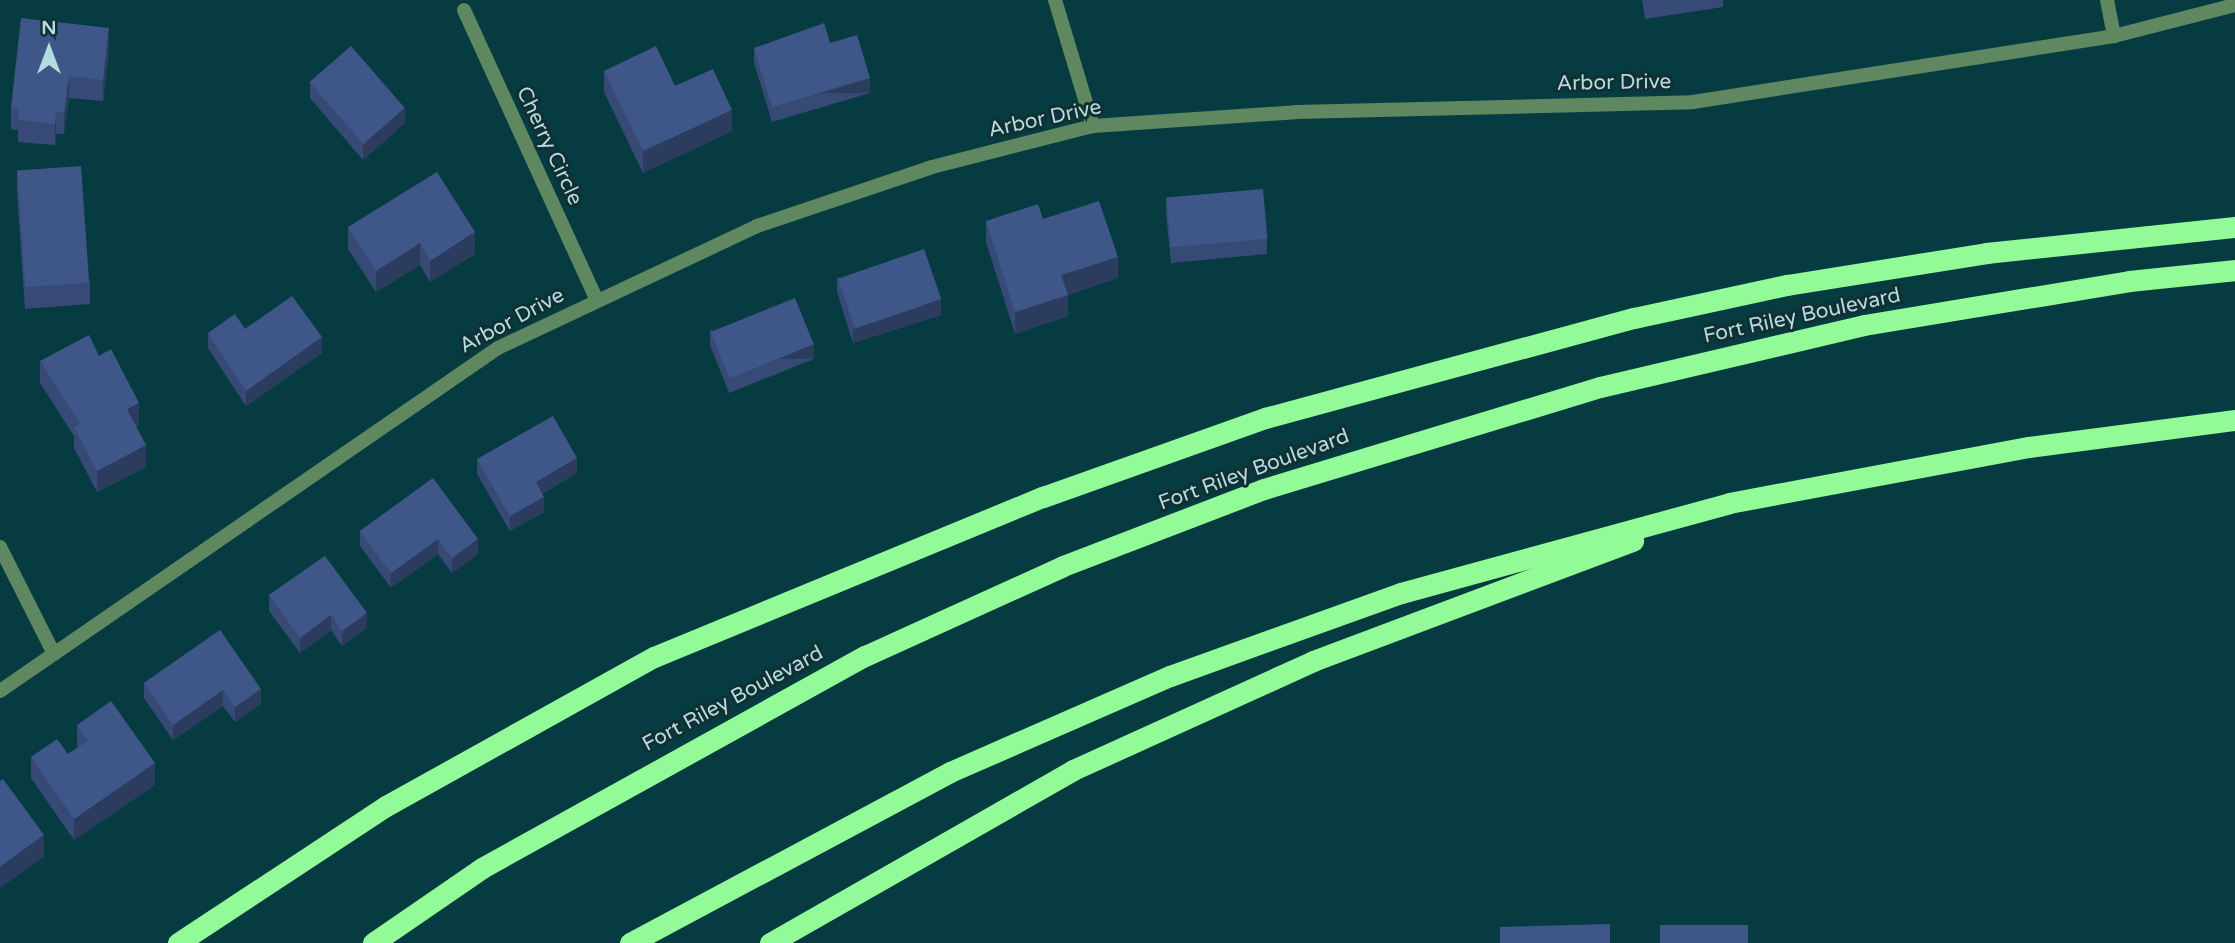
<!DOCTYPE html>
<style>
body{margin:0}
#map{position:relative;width:2235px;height:943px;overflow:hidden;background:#063c41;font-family:"Varela Round",sans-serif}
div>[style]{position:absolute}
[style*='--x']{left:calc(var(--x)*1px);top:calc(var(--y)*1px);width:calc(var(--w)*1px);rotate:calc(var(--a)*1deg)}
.minor>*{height:14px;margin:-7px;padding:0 7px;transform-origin:7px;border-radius:7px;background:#5f8760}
.motorway>*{height:21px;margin:-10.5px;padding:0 10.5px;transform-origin:10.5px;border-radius:10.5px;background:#93fa98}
.wall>*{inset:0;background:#364a75}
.shaded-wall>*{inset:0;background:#2c3c5f;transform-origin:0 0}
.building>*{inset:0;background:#3f5688;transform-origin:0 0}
span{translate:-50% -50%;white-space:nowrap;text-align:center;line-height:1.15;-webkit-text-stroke:6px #122f32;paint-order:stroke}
.street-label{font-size:21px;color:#b3dce1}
.north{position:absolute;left:14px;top:14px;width:70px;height:70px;-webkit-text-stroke:5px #122f32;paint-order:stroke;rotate:0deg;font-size:19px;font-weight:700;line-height:28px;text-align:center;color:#b3dce1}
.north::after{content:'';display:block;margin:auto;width:24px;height:32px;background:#b3dce1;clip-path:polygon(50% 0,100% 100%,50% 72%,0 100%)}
</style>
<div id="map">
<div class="minor">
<div style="--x:1055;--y:0;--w:132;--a:73.2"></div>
<div style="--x:2107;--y:0;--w:37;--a:79"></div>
<div style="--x:464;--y:10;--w:319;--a:65.4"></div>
<div style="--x:0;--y:547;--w:120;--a:63.2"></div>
<div style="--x:0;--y:691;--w:605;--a:-34.56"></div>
<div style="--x:498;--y:348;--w:286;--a:-25.2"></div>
<div style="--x:757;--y:226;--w:185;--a:-18.6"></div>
<div style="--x:932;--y:167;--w:166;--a:-14.3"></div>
<div style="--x:1093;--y:126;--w:203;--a:-3.9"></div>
<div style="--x:1296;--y:112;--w:397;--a:-1.4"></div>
<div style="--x:1693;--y:102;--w:426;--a:-8.9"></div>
<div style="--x:2114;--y:36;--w:125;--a:-14.4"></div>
</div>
<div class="motorway">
<div style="--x:178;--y:943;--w:249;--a:-33.4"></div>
<div style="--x:386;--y:806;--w:307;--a:-29.1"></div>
<div style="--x:654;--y:657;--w:421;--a:-22.4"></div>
<div style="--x:1043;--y:497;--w:236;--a:-19.6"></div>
<div style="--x:1265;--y:418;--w:382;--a:-15.2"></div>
<div style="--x:1634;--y:318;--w:157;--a:-12.2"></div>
<div style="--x:1787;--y:285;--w:202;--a:-9.1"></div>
<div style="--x:1986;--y:253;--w:250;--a:-6"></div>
<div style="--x:373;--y:943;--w:132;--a:-34.5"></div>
<div style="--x:482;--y:868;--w:438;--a:-29"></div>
<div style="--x:865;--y:656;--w:217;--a:-24.4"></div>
<div style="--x:1063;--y:566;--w:215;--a:-21"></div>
<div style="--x:1264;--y:489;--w:351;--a:-16.9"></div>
<div style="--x:1600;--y:387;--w:271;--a:-13.2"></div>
<div style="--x:1864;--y:325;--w:269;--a:-9.4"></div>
<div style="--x:2129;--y:281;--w:107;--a:-5.9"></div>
<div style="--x:630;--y:943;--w:363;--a:-28.1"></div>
<div style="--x:950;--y:772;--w:240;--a:-23.6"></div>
<div style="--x:1170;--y:676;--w:245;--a:-19.8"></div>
<div style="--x:1401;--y:593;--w:340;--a:-15.3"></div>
<div style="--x:1729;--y:503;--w:305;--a:-10.6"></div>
<div style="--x:2029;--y:447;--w:208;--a:-7.5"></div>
<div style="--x:770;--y:943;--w:349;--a:-29.7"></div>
<div style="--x:1073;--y:770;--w:264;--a:-24.4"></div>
<div style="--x:1313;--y:661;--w:342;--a:-20.6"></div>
</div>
<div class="wall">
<div style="clip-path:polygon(1642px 0,1723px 0,1723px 7px,1645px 19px)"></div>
<div style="clip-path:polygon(754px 48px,870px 93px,772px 122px,754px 63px)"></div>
<div style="clip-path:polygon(109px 50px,103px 101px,69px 98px,64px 134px,56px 134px,55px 145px,18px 142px,18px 130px,11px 129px,11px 108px)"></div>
<div style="clip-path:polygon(604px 71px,675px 86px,732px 131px,643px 173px,604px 92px)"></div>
<div style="clip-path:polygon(310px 82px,405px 123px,363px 160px,310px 98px)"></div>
<div style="clip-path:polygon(17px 172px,90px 283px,90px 304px,25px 309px,17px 193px)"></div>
<div style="clip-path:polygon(1166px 198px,1267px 239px,1267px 254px,1171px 263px,1166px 213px)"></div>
<div style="clip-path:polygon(1043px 219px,1118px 278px,1068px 295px,1068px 316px,1015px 334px,986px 242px,986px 221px)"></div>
<div style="clip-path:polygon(348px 227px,475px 254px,430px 282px,420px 265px,376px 292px,348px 249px)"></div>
<div style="clip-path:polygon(837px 277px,941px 315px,853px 343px,837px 292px)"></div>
<div style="clip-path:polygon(245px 329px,322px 353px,246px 406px,208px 348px,208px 333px)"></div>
<div style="clip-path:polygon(710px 330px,814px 359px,729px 393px,710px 345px)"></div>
<div style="clip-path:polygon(99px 356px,139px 424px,136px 426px,146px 467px,97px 492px,74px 448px,74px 436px,40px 383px,40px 361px)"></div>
<div style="clip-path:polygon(477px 459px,577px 473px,542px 494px,544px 512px,510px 531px,477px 474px)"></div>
<div style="clip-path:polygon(433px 478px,478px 554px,452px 573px,438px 554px,391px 588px,360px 546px,360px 531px)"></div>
<div style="clip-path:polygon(325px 556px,367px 628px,342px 646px,331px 630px,300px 653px,269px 611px,269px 595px)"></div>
<div style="clip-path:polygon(220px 630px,261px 704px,235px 722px,223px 706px,173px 740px,144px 698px,144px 683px)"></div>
<div style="clip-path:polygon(77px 725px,155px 785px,74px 840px,31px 778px,31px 757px,68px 754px,78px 748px,77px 747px)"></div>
</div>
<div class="shaded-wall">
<div style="clip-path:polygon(109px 28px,109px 50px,103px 101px,103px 80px)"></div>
<div style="clip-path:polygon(69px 76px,69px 98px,64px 134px,64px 113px)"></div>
<div style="left:870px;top:78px;width:15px;height:102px;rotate:90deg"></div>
<div style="clip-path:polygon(405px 108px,405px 123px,363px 160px,363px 144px)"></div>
<div style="clip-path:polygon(732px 110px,732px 131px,643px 173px,643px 151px)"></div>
<div style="clip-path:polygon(56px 112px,56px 134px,55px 145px,55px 124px)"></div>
<div style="clip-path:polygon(475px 232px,475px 254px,430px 282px,430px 261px)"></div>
<div style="clip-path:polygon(420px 243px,420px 265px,376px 292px,376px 271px)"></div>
<div style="clip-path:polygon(1118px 257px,1118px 278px,1061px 297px,1061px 275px)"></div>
<div style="clip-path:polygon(1068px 295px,1068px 316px,1015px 334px,1015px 312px)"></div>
<div style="clip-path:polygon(941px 299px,941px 315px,853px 343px,853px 328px)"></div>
<div style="clip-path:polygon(322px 337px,322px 353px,246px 406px,246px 391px)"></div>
<div style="left:814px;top:344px;width:15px;height:92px;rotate:90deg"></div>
<div style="clip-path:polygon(139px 403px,139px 424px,127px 430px,127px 409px)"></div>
<div style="clip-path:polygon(146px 445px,146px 467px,97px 492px,97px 471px)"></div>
<div style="clip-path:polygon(577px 458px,577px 473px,536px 497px,536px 482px)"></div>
<div style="clip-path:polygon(544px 497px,544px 512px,510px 531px,510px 516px)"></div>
<div style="clip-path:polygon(438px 539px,438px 554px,391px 588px,391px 573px)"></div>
<div style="clip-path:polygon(478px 539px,478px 554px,452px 573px,452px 558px)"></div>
<div style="clip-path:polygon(367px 613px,367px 628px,342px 646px,342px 631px)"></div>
<div style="clip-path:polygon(331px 615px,331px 630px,300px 653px,300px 638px)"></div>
<div style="clip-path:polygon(261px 689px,261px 704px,235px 722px,235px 707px)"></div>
<div style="clip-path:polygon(223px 690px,223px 706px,173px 740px,173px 725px)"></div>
<div style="clip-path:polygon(155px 763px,155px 785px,74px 840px,74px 819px)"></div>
<div style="clip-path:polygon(44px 835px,44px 857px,0 888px,0 867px)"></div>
</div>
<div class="building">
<div style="clip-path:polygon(21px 18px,109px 28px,103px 80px,69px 76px,64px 113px,56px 112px,55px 124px,18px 120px,19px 109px,11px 108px)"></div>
<div style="clip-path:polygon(824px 23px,830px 43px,857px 35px,870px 78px,772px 107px,754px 48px)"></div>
<div style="left:351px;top:46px;width:82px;height:55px;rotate:49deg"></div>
<div style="clip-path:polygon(656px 46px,675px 86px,713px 69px,732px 110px,643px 151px,604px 71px)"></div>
<div style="left:81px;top:166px;width:117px;height:64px;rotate:86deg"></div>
<div style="clip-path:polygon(437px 172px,475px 232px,430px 261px,420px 243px,376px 271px,348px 227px)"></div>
<div style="left:1263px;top:189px;width:50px;height:97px;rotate:85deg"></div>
<div style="clip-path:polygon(1099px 201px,1118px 257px,1061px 275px,1068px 295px,1015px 312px,986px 221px,1038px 204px,1043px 219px)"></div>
<div style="left:924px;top:249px;width:53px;height:91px;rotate:71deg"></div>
<div style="clip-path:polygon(292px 296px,322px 337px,246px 391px,208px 333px,235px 314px,245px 329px)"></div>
<div style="left:795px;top:298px;width:50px;height:91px;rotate:68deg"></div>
<div style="clip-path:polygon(89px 335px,99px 356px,111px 349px,139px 403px,127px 409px,146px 445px,97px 471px,74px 427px,80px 424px,40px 361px)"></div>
<div style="clip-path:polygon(553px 416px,577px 458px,536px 482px,544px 497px,510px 516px,477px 459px)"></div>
<div style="clip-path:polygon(433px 478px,478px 539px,452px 558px,438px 539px,391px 573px,360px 531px)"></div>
<div style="clip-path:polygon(325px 556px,367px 613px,342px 631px,331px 615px,300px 638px,269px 595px)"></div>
<div style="clip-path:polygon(220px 630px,261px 689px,235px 707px,223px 690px,173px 725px,144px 683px)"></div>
<div style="clip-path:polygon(111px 701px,155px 763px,74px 819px,31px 757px,57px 739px,68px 754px,88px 741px,77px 725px)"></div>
<div style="clip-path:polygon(3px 779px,44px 835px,0 867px,0 781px)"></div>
<div style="clip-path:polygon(1610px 924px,1610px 943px,1500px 943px,1500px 927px)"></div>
<div style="left:1748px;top:925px;width:18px;height:88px;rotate:90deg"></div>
</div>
<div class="street-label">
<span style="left:1614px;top:83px;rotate:-1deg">Arbor Drive</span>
<span style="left:1045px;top:119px;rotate:-12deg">Arbor Drive</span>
<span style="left:549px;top:146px;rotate:65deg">Cherry Circle</span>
<span style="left:1802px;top:316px;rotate:-12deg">Fort Riley Boulevard</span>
<span style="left:512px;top:321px;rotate:-28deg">Arbor Drive</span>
<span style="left:1254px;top:470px;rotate:-20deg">Fort Riley Boulevard</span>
<span style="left:733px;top:699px;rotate:-28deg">Fort Riley Boulevard</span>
</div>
<div class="north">N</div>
</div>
